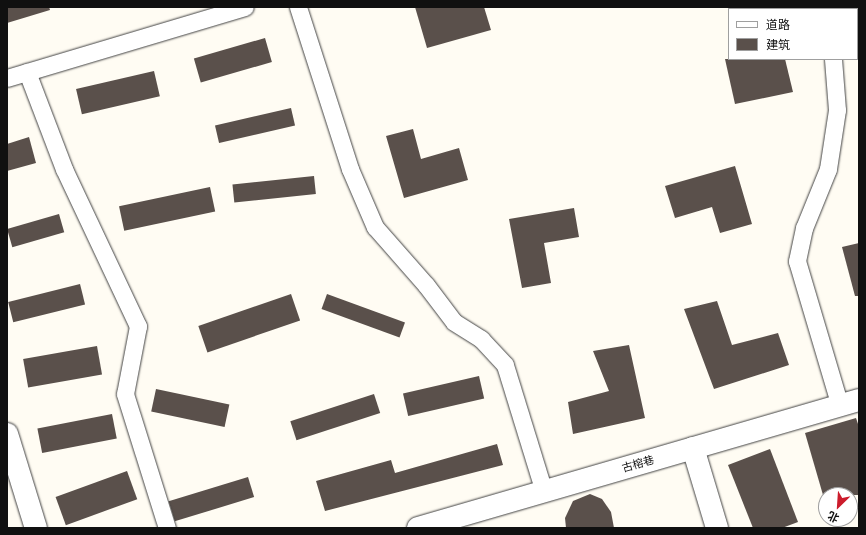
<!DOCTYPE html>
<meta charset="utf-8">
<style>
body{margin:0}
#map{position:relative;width:866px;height:535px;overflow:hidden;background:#fffcf3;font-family:"Times New Roman","Noto Sans SC",serif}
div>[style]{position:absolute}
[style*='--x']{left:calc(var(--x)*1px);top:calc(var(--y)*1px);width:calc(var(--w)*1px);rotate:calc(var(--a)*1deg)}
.building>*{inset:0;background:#5a504b;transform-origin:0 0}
.roads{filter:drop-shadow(0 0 1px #434343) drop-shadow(0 0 1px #434343)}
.minor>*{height:17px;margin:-8.5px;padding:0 8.5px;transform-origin:8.5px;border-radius:8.5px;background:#fff}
.tertiary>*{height:22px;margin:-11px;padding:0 11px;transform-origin:11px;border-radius:11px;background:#fff}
span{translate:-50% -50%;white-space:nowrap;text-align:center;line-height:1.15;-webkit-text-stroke:4px #fff;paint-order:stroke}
.street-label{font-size:11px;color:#101010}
.frame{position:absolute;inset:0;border:8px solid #101010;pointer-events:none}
.legend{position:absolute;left:728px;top:8px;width:130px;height:52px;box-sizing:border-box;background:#fff;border:1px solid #9f9f9f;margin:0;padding:5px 7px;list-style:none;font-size:12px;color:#101010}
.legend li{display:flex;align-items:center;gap:8px;height:20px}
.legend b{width:20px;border:1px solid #9f9f9f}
.north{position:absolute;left:818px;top:487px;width:40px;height:40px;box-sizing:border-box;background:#fff;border:1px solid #9f9f9f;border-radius:50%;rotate:205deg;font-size:11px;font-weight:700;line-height:16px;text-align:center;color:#101010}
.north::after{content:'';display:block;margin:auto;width:14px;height:18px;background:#cc1c2c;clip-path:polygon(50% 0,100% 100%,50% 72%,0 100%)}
</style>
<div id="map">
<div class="building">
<div style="clip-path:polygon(7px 7px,49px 7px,50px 10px,7px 23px)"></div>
<div style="clip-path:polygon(415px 7px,484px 7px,491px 30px,427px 48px)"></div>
<div style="left:265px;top:38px;width:25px;height:74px;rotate:74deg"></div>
<div style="clip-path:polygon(725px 59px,785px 59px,793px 92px,735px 104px)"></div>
<div style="left:154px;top:71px;width:26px;height:80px;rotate:77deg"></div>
<div style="left:291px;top:108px;width:18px;height:78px;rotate:77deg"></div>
<div style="clip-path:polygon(413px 129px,421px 159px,459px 148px,468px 180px,404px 198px,386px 136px)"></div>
<div style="clip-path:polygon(29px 137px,36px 163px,7px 171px,7px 144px)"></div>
<div style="clip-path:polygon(735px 166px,752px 224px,720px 233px,712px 207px,675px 218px,665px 186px)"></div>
<div style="left:314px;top:176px;width:18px;height:82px;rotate:84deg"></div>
<div style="left:210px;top:187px;width:25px;height:93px;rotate:78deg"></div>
<div style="clip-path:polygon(574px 208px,579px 237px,544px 243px,551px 283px,522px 288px,509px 219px)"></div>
<div style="left:59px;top:214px;width:19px;height:54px;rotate:74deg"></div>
<div style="clip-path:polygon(859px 243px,859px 296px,855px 296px,842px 247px)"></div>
<div style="left:80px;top:284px;width:21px;height:74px;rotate:76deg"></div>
<div style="left:291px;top:294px;width:28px;height:98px;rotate:71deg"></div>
<div style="left:327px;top:294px;width:83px;height:16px;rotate:20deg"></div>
<div style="clip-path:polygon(717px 301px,732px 345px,778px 333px,789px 365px,714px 389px,684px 309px)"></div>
<div style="clip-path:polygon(629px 345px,645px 418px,573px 434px,568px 402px,609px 391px,593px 351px)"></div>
<div style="left:97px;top:346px;width:29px;height:75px;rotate:80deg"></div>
<div style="left:479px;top:376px;width:23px;height:78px;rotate:77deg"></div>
<div style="left:156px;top:389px;width:75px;height:23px;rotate:12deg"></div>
<div style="left:374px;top:394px;width:20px;height:88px;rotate:72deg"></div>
<div style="left:112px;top:414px;width:25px;height:76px;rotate:79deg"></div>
<div style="clip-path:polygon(856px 418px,859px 427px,859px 495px,823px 495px,805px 433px)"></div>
<div style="clip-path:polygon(497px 444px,503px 465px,325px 511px,316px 481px,391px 460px,395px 473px)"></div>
<div style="clip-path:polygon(770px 449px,798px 522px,782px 528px,753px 528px,728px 465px)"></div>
<div style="left:127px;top:471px;width:30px;height:76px;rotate:70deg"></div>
<div style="left:248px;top:477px;width:21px;height:83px;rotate:73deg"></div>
<div style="clip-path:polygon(590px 494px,602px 499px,611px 512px,614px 528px,566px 528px,565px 518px,573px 501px)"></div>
</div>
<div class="roads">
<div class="minor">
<div style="--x:298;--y:7;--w:170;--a:72.2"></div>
<div style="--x:350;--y:169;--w:63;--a:66.7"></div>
<div style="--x:375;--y:227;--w:77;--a:48.7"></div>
<div style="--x:426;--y:285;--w:46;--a:52.9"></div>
<div style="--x:454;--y:322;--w:32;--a:32"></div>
<div style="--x:481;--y:339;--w:35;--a:47"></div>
<div style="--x:505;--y:365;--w:133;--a:72.9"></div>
<div style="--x:820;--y:7;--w:2;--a:63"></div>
<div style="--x:833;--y:59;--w:51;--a:85.5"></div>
<div style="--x:837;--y:110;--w:60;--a:98.7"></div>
<div style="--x:828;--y:169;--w:64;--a:112.1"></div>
<div style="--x:804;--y:228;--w:34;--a:102"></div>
<div style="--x:797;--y:261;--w:151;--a:73.5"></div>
<div style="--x:27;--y:72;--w:104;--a:69.1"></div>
<div style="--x:64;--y:169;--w:174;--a:64.8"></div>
<div style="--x:138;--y:326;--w:69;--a:100.8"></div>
<div style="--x:125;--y:394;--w:140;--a:72.6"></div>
<div style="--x:7;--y:78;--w:248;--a:-16.6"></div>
</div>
<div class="tertiary">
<div style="--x:7;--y:434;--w:98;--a:72.9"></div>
<div style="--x:693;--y:448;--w:84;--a:73.3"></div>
<div style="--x:418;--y:528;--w:459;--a:-16.2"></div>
</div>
</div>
<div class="street-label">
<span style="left:638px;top:464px;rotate:-16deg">古榕巷</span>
</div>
<div class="frame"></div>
<ul class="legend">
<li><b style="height:5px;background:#fff"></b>道路</li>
<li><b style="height:11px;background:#5a504b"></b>建筑</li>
</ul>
<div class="north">北</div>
</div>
